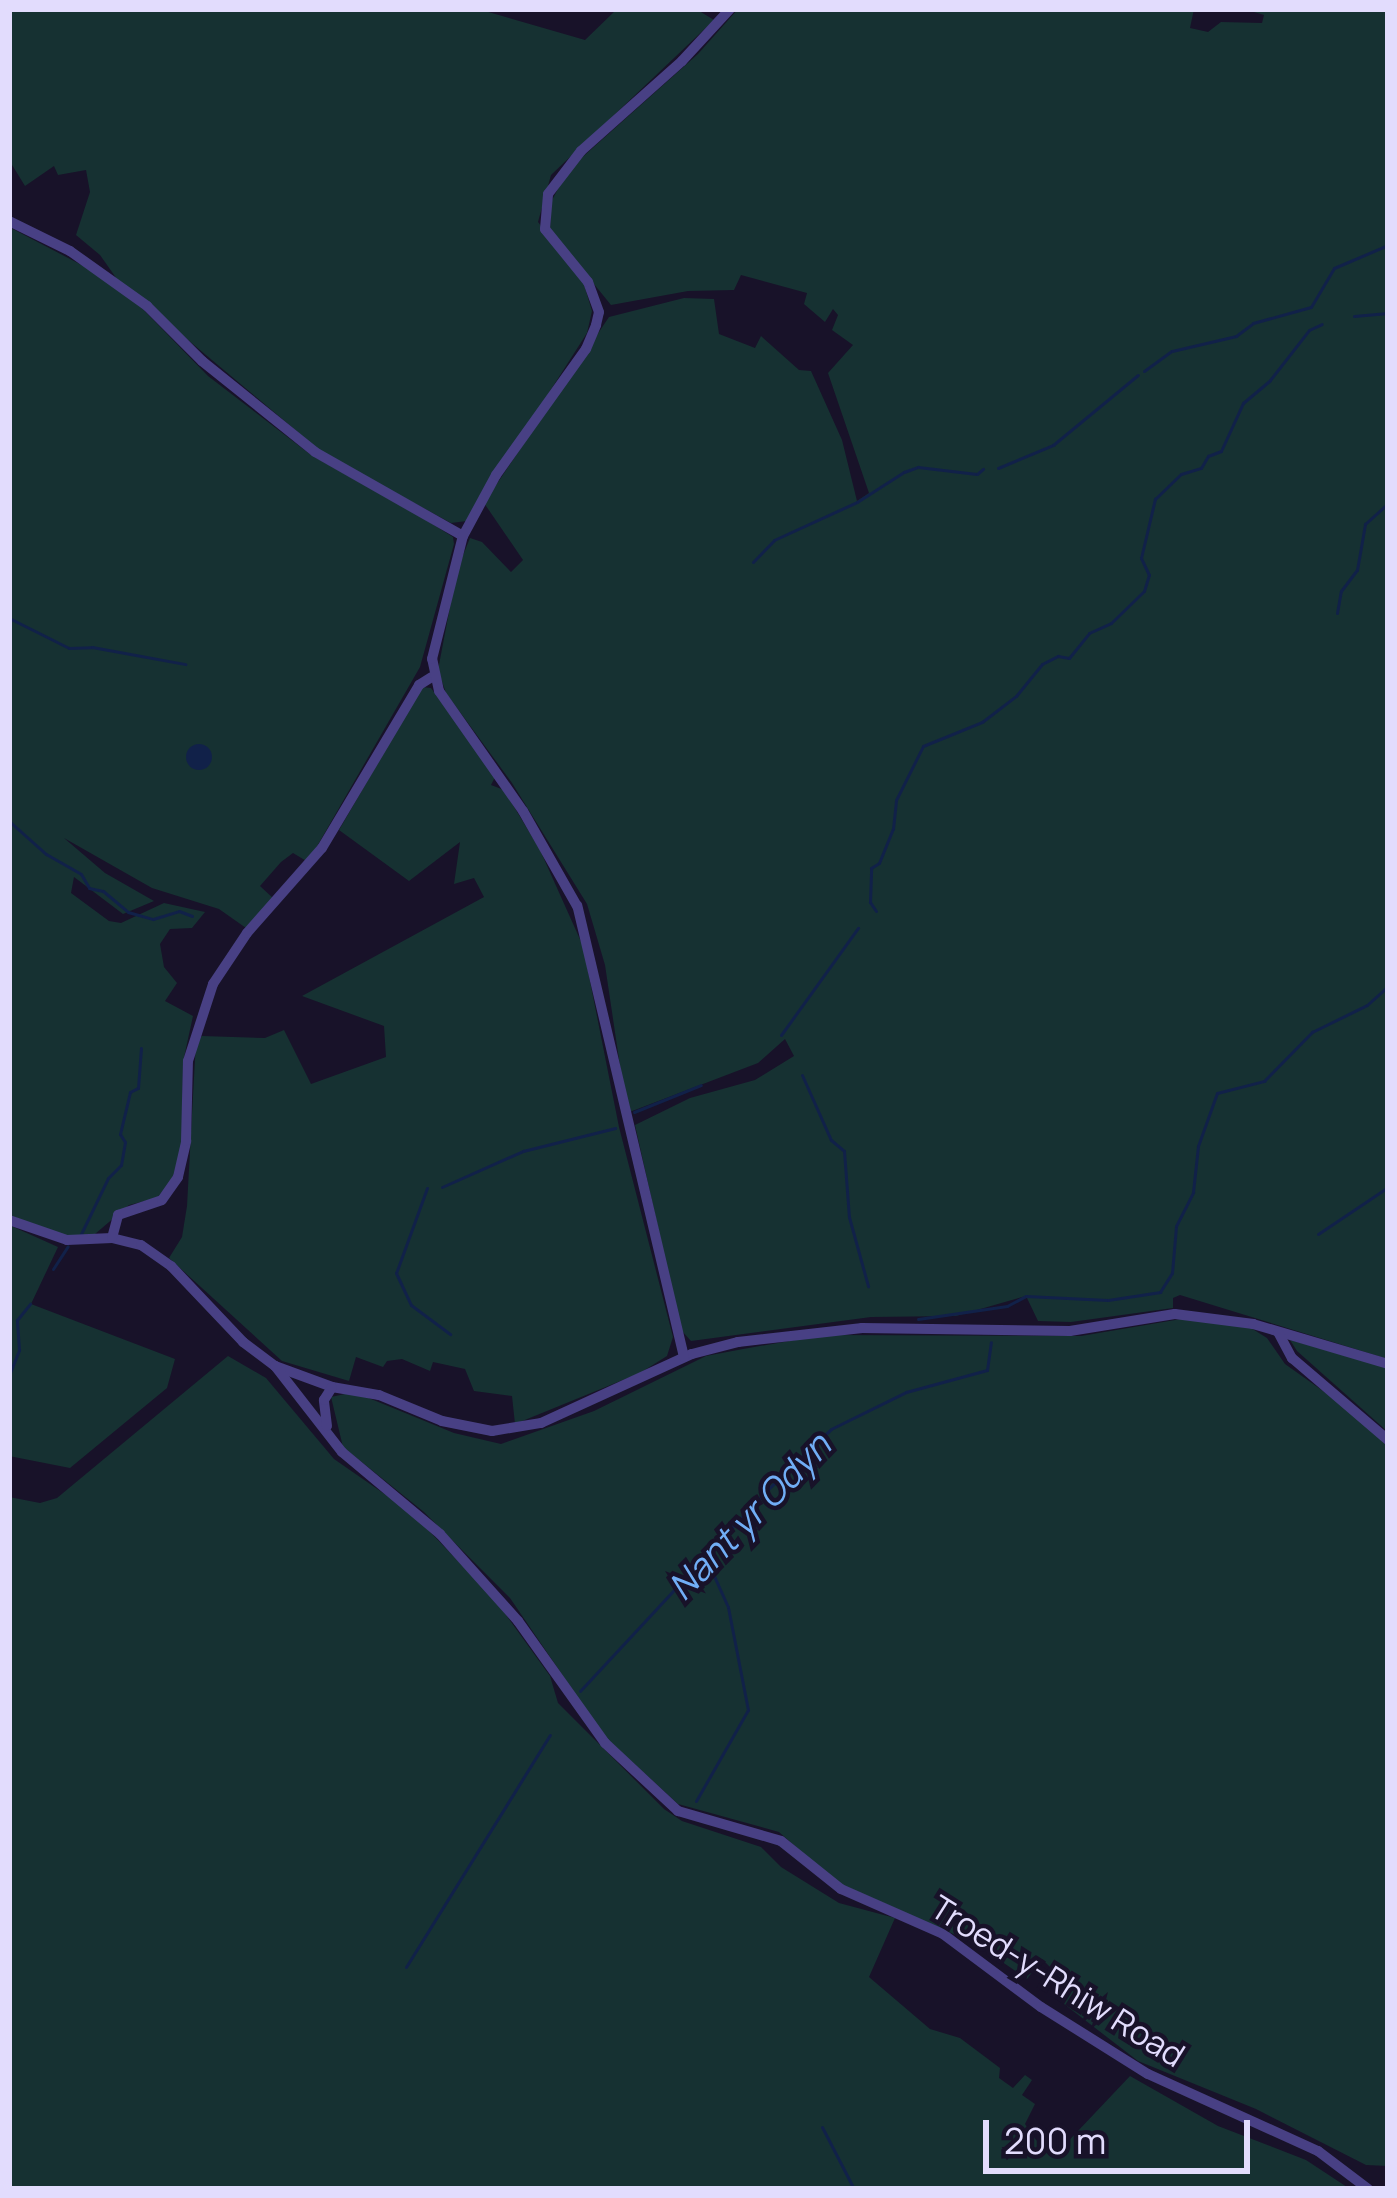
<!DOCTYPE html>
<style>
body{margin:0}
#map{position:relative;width:1397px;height:2198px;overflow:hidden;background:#181229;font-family:Manrope,sans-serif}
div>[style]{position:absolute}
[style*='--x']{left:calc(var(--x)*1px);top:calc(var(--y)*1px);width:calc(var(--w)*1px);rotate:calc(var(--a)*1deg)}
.green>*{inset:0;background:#163132}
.water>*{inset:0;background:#112149}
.round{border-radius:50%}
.stream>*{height:3px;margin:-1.5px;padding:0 1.5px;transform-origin:1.5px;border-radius:1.5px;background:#112149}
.street>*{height:10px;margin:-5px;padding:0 5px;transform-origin:5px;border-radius:5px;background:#484084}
span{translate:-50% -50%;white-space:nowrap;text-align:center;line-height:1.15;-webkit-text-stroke:9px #181229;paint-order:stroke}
.street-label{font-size:33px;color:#e2dcfd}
.water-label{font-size:36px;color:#71aef6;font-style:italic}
.frame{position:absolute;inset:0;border:12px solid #e2dcfd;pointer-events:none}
.scale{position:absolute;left:983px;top:2120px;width:267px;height:54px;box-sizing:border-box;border:6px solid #e2dcfd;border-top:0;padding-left:15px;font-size:36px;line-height:42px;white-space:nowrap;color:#e2dcfd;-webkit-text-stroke:9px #181229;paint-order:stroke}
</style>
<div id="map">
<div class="green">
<div style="clip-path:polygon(9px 9px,478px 9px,585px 40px,617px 9px,696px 9px,714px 20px,551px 175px,538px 222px,583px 281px,592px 311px,587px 333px,467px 521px,451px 523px,324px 454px,119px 282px,100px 255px,76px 235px,90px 192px,86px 170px,58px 175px,54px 166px,25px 186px,9px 160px)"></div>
<div style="clip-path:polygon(738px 9px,1194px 9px,1190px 28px,1208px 32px,1221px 22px,1262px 23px,1264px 15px,1244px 9px,1388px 9px,1388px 1359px,1180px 1295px,1173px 1298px,1173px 1308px,1071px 1322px,1038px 1321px,1026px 1296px,956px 1316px,871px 1317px,691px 1341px,681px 1330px,635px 1125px,690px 1098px,755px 1080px,794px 1056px,785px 1039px,758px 1063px,627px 1113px,605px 965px,587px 904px,512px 783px,446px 693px,438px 670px,457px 570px,470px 538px,482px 542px,511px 572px,523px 560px,484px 503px,609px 317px,684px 298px,714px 299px,719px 334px,755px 348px,761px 336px,799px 370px,811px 371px,842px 440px,857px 501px,869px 493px,828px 373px,853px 345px,832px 330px,838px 315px,833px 309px,825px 322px,804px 304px,807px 293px,741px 275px,734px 290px,688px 291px,611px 305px,550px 230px,551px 202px,568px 170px,698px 54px)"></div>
<div style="clip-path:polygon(9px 227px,93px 271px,134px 300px,208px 376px,311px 455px,426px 520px,453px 537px,454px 544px,420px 667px,308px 862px,293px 853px,281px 862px,260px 886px,274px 899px,246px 928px,219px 909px,152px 888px,64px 838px,105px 873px,154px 901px,123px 914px,74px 877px,71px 893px,109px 921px,121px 923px,164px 903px,205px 912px,192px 928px,170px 929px,160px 944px,164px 967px,177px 983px,165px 1001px,193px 1016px,183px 1062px,182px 1147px,175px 1176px,157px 1198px,129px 1205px,95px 1234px,69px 1237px,9px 1215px)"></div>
<div style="clip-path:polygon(422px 687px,431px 688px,495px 777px,491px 785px,504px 790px,540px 850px,583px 946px,619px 1127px,673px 1337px,667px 1356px,640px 1373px,515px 1424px,512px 1396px,474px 1391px,465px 1369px,433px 1362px,430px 1371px,402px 1359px,387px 1361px,383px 1367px,356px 1357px,349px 1381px,282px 1361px,169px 1258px,182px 1237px,187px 1206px,196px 1041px,202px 1036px,265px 1038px,284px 1030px,311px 1084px,386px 1057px,384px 1026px,302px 996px,484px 897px,474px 878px,454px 884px,460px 842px,409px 881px,339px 830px)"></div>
<div style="clip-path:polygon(9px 1225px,58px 1247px,31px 1304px,175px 1359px,167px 1388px,70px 1468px,9px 1456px)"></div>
<div style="clip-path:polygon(1181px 1319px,1251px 1328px,1267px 1338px,1285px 1364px,1361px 1418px,1388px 1447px,1388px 2166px,1366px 2165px,1256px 2109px,1138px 2061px,1055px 1997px,1065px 1982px,1042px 1959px,1027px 1979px,976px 1944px,836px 1882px,779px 1832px,678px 1804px,604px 1736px,510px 1598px,424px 1512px,343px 1447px,331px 1397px,354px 1392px,454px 1433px,501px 1444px,594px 1411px,706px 1356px,743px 1349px,824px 1335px,1081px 1336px)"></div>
<div style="clip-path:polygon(1290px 1340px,1388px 1367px,1388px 1432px,1297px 1351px)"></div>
<div style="clip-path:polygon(228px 1356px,266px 1378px,334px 1459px,409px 1511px,435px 1537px,496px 1601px,550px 1676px,558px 1703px,664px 1809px,682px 1821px,761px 1847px,781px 1867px,839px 1903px,895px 1918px,869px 1977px,930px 2029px,960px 2038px,1000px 2068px,999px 2078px,1013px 2088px,1025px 2075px,1032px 2080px,1022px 2095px,1035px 2104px,1025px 2124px,1036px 2140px,1058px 2152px,1130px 2076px,1218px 2126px,1306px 2160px,1350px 2189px,9px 2189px,9px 1497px,40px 1503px,57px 1498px)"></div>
</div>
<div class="water">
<div class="round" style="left:186px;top:744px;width:26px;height:26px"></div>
</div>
<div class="stream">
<div style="--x:1354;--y:316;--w:34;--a:-5"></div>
<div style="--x:1144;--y:371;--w:34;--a:-36"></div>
<div style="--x:1172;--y:351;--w:66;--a:-13.2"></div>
<div style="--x:1236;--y:336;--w:21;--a:-37"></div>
<div style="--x:1253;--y:323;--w:60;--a:-15.4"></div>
<div style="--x:1311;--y:307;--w:45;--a:-59.5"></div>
<div style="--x:1334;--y:268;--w:59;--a:-23.1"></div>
<div style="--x:998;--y:468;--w:60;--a:-22.7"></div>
<div style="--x:1053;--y:445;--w:110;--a:-39.5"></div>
<div style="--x:753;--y:562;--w:30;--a:-46"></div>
<div style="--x:774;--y:540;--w:91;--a:-24.6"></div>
<div style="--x:857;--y:502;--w:56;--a:-32.6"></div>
<div style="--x:904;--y:472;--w:15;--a:-20"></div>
<div style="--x:918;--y:467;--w:59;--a:6.8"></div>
<div style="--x:977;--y:474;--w:8;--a:-40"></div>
<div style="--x:1337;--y:613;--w:22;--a:-80"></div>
<div style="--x:1341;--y:591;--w:26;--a:-53"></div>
<div style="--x:1357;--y:570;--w:47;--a:-80.1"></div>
<div style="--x:1365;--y:524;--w:31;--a:-42"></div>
<div style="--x:9;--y:618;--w:67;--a:26.6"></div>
<div style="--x:69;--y:648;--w:23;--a:-2"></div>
<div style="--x:92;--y:647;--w:95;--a:10.4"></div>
<div style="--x:9;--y:821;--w:50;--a:41.7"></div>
<div style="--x:46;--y:854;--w:40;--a:29.7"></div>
<div style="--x:81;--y:874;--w:16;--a:60"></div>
<div style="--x:89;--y:888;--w:14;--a:12"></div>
<div style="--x:103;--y:891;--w:33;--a:40"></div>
<div style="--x:128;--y:912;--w:26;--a:16"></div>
<div style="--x:153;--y:919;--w:27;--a:-17"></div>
<div style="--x:179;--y:911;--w:14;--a:21"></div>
<div style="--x:876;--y:911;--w:11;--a:-124"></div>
<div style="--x:870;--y:902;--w:34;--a:-88"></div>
<div style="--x:871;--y:868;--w:9;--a:-32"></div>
<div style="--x:879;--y:863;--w:37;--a:-68"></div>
<div style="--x:893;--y:829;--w:29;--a:-84"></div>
<div style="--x:896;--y:800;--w:60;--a:-63.4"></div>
<div style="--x:923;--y:746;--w:64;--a:-22.1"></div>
<div style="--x:982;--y:722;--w:43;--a:-37.4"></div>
<div style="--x:1016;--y:696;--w:41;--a:-50.9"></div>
<div style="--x:1042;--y:664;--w:18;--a:-27"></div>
<div style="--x:1058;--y:656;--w:11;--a:10"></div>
<div style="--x:1069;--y:658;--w:32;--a:-51"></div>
<div style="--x:1089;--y:633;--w:24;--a:-24"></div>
<div style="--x:1111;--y:623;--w:46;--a:-44.1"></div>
<div style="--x:1144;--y:591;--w:17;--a:-73"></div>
<div style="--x:1149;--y:575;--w:19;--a:-115"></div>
<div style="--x:1141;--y:558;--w:61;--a:-76.7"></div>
<div style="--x:1155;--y:499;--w:36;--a:-44"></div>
<div style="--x:1181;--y:474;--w:21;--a:-17"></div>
<div style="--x:1201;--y:468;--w:14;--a:-60"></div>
<div style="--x:1208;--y:456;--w:14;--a:-21"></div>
<div style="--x:1221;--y:451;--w:53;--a:-65.4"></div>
<div style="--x:1243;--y:403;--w:35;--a:-40"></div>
<div style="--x:1270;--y:380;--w:63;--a:-52"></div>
<div style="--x:1309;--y:330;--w:14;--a:-25"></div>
<div style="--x:781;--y:1035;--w:132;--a:-54.3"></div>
<div style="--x:802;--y:1075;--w:71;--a:66"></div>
<div style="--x:831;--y:1140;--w:17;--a:40"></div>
<div style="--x:844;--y:1151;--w:66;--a:85.7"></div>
<div style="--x:849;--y:1217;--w:72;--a:74.6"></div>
<div style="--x:634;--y:1112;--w:72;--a:-21.9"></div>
<div style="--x:442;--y:1187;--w:89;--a:-24"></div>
<div style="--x:523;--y:1151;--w:95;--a:-14"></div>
<div style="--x:427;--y:1188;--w:90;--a:110"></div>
<div style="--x:396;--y:1273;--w:35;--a:65"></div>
<div style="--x:411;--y:1305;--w:49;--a:36.6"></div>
<div style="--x:1318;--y:1234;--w:84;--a:-33.9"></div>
<div style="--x:80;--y:1236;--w:64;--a:-64.2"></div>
<div style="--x:108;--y:1178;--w:18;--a:-45"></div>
<div style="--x:121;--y:1165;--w:23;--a:-80"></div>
<div style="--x:125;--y:1142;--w:9;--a:-122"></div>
<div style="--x:120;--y:1134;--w:43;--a:-76.6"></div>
<div style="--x:130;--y:1092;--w:9;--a:-27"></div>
<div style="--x:138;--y:1088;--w:40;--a:-85.7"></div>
<div style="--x:53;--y:1269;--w:27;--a:-57"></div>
<div style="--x:918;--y:1319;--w:90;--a:-8.3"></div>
<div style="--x:1007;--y:1306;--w:21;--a:-28"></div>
<div style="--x:1026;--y:1296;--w:82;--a:2.8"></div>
<div style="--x:1108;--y:1300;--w:53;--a:-8.7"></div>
<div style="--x:1160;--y:1292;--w:22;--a:-58"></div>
<div style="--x:1172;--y:1273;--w:47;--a:-85.1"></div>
<div style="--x:1176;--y:1226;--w:38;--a:-63"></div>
<div style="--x:1193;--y:1192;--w:46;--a:-83.8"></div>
<div style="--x:1198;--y:1146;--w:56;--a:-70.3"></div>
<div style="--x:1217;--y:1093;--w:49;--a:-14.3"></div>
<div style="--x:1264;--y:1081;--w:69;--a:-45.6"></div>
<div style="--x:1312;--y:1032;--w:61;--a:-26.1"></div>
<div style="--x:1367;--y:1005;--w:28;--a:-42"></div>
<div style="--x:9;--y:1375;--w:27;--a:-68"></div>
<div style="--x:19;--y:1350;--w:30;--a:-94"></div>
<div style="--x:17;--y:1320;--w:21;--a:-51"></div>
<div style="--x:580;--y:1691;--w:267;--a:-47.1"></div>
<div style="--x:762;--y:1495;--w:95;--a:-43.7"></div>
<div style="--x:831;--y:1429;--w:84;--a:-26.3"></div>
<div style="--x:906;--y:1392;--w:84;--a:-15.2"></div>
<div style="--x:987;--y:1370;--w:28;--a:-82"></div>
<div style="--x:696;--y:1801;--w:105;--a:-60.3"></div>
<div style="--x:748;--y:1710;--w:105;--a:-101"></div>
<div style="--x:728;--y:1607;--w:56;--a:-114.3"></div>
<div style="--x:406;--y:1967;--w:273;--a:-58.2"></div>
<div style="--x:822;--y:2127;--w:70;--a:62.7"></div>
</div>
<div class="street">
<div style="--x:9;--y:221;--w:68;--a:26.2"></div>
<div style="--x:70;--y:251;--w:95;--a:35.5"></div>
<div style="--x:147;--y:306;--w:78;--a:45"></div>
<div style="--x:202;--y:361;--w:145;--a:38.8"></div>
<div style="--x:315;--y:452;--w:170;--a:29.6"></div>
<div style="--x:9;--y:1220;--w:61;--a:19"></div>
<div style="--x:67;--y:1240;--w:45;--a:-2.5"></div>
<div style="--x:112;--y:1238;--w:30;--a:14"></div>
<div style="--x:141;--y:1245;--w:37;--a:35"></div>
<div style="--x:171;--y:1266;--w:105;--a:46.5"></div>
<div style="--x:243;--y:1342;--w:40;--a:37"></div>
<div style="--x:275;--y:1366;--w:61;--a:20.2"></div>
<div style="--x:332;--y:1387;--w:48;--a:9.7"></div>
<div style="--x:379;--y:1395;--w:68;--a:22.4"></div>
<div style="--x:442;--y:1421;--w:51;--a:11.3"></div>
<div style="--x:492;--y:1431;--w:50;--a:-9.3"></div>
<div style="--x:541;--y:1423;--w:166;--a:-24.6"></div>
<div style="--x:692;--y:1354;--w:48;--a:-14.6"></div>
<div style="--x:738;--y:1342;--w:125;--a:-6.4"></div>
<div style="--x:862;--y:1328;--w:208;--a:0.8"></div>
<div style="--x:1070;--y:1331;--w:106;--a:-9.2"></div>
<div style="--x:1175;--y:1314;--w:79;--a:7.3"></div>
<div style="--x:1253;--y:1324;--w:141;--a:16.5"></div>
<div style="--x:112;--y:1238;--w:24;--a:-75"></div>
<div style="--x:118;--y:1215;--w:46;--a:-18.8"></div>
<div style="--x:162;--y:1200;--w:28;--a:-55"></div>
<div style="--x:178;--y:1177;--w:37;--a:-77"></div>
<div style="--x:186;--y:1141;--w:80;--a:-88.6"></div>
<div style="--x:188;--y:1061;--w:81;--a:-72"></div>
<div style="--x:213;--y:984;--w:61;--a:-56.3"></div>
<div style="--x:247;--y:933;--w:113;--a:-48.6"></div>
<div style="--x:322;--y:848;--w:190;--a:-59.2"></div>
<div style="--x:419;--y:685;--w:15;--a:-32"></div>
<div style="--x:1278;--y:1332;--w:30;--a:62"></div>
<div style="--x:1292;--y:1358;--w:126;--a:40.5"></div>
<div style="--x:684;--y:1357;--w:464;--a:-103.3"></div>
<div style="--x:577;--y:906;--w:109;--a:-119.6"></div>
<div style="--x:523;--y:811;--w:146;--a:-125"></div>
<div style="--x:439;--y:691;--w:33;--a:-102"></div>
<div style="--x:432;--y:659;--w:127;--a:-75.9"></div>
<div style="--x:463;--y:536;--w:69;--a:-61.6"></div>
<div style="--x:496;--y:475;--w:155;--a:-54.5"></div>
<div style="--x:586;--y:349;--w:26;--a:-67"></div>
<div style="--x:596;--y:325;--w:13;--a:-77"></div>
<div style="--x:599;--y:312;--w:32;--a:-110"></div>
<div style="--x:588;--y:282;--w:68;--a:-129.1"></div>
<div style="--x:545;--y:229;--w:35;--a:-85"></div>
<div style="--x:548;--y:194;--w:54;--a:-52.5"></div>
<div style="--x:581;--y:151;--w:135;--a:-41.7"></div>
<div style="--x:682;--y:61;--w:71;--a:-47.3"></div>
<div style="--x:275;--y:1366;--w:109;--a:52.1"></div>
<div style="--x:342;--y:1452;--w:128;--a:39.9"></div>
<div style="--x:440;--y:1534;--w:117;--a:48.1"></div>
<div style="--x:518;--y:1621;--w:150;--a:54.5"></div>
<div style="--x:605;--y:1743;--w:100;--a:43"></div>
<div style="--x:678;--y:1811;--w:107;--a:16.2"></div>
<div style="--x:781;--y:1841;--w:77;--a:38.7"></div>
<div style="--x:841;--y:1889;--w:111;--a:23.8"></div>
<div style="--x:943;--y:1934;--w:122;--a:36.7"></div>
<div style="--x:1041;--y:2007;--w:126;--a:32.1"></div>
<div style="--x:1148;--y:2074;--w:187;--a:24.4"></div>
<div style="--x:1318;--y:2151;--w:63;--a:37.2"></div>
<div style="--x:327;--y:1426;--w:26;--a:-97"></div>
<div style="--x:324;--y:1400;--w:15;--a:-58"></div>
</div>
<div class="street-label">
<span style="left:1058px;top:1981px;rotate:32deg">Troed-y-Rhiw Road</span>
</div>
<div class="water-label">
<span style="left:749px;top:1516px;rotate:-46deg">Nant yr Odyn</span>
</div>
<div class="frame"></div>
<div class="scale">200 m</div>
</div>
